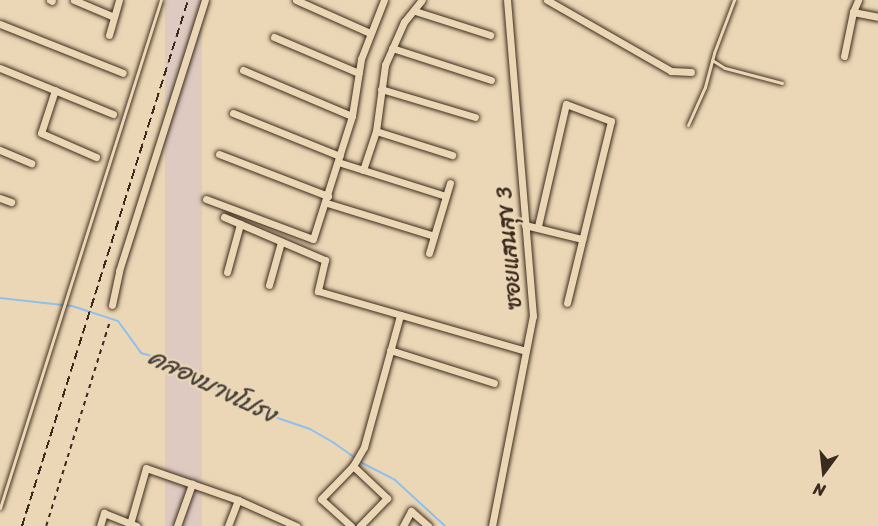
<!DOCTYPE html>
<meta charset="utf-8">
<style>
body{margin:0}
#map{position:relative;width:878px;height:526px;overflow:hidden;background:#ebd7b5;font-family:Sriracha,"Playpen Sans Thai",sans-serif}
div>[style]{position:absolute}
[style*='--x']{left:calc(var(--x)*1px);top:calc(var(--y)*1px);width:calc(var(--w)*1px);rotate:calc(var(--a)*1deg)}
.built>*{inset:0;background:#decac0;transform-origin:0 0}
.stream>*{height:2px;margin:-1px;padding:0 1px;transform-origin:1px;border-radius:1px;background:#8fc0eb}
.path>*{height:1.5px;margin-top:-0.75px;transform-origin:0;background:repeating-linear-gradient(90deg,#3b2a1e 0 4.5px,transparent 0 9px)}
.roads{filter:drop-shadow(0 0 2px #3b2a1e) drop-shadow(0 0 2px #3b2a1e)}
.lane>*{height:3px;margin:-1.5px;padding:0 1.5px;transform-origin:1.5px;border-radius:1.5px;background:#ebd7b5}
.street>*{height:7px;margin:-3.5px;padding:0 3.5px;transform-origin:3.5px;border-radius:3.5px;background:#ebd7b5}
.rail>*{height:2px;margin-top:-1px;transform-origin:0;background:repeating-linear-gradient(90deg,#3b2a1e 0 9px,transparent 0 13.5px)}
span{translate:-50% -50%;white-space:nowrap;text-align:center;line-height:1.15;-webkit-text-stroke:4.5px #ebd7b5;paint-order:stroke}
.street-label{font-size:22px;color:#3b2a1e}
.water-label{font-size:24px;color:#48403d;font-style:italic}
.north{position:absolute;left:794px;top:442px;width:60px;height:60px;-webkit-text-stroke:4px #ebd7b5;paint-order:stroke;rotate:195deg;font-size:16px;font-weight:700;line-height:24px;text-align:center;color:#3b2a1e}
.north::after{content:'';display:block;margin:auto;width:21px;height:27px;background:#3b2a1e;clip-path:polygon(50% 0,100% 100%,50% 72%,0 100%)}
</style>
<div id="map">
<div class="built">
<div style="left:165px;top:0;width:37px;height:551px"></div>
</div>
<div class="stream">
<div style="--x:0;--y:298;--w:72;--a:6.3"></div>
<div style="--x:72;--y:306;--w:48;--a:18.1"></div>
<div style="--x:118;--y:321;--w:39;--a:54"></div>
<div style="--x:141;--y:353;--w:29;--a:16"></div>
<div style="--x:169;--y:361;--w:35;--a:25"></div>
<div style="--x:201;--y:376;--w:32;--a:39"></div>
<div style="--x:226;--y:396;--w:34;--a:26"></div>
<div style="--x:257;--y:411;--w:56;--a:18.8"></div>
<div style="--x:310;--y:429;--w:28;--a:30"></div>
<div style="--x:334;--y:443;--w:37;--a:35"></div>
<div style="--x:364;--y:464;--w:35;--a:27"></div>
<div style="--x:395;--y:480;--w:68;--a:42.6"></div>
</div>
<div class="path">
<div style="--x:46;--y:526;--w:212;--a:-72.7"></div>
</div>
<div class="roads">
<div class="lane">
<div style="--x:712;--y:60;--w:15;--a:32"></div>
<div style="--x:725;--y:68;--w:59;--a:14.7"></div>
<div style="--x:688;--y:125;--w:42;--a:-65.9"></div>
<div style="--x:705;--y:87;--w:35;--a:-75"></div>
<div style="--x:714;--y:53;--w:57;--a:-69.3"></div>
<div style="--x:0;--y:508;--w:533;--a:-72.42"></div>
</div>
<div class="street">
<div style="--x:50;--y:0;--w:2;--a:27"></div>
<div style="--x:74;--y:0;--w:43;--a:23"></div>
<div style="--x:296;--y:0;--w:81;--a:24"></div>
<div style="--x:547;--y:0;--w:143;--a:29.8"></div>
<div style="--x:671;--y:71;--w:20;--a:3"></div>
<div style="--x:415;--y:11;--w:79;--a:17.7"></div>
<div style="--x:853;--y:12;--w:25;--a:11"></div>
<div style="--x:0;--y:24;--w:132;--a:21.7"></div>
<div style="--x:109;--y:35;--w:36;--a:-74"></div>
<div style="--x:274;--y:37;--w:92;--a:23"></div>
<div style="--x:392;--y:48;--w:104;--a:17.9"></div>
<div style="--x:844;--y:56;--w:45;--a:-78.4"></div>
<div style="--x:853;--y:12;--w:13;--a:-67"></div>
<div style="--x:0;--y:68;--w:122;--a:22.2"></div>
<div style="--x:243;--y:70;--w:118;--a:22.9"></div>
<div style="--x:381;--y:89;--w:98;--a:16.6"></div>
<div style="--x:55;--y:90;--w:45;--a:108"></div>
<div style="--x:41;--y:133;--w:60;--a:23.6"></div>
<div style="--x:233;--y:113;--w:115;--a:21.9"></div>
<div style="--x:376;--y:131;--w:80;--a:17.5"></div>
<div style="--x:0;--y:150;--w:34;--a:23"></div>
<div style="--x:219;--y:154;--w:117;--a:21.1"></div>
<div style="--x:338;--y:162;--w:113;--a:17.5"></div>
<div style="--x:363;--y:170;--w:41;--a:-71.6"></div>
<div style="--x:376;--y:131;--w:67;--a:-82.2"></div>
<div style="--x:385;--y:65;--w:47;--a:-66.2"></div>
<div style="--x:404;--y:22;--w:28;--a:-51"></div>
<div style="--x:0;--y:198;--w:12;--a:20"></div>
<div style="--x:206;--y:199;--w:114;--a:20.5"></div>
<div style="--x:313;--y:239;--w:129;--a:-72.4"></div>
<div style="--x:352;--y:116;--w:58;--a:-81"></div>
<div style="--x:361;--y:59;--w:63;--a:-68.7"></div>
<div style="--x:327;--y:203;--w:112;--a:17.1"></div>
<div style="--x:224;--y:217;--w:110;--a:23.1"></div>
<div style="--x:325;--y:260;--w:32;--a:103"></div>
<div style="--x:318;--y:291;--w:216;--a:16.1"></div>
<div style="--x:525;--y:225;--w:59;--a:13.8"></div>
<div style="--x:538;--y:226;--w:125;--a:-77.1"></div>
<div style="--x:566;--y:104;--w:48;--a:20.7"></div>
<div style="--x:611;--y:121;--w:187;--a:103.6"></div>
<div style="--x:429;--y:253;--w:73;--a:-73.3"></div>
<div style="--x:227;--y:272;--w:50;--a:-74.8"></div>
<div style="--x:269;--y:285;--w:45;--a:-74.4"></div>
<div style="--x:112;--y:305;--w:35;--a:-78"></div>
<div style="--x:119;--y:271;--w:284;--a:-72.4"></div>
<div style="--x:390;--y:350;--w:109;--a:17.6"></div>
<div style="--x:353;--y:466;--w:22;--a:-60"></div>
<div style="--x:364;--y:447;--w:137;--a:-74.7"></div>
<div style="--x:130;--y:524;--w:58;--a:-74.1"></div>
<div style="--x:146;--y:468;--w:97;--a:19.2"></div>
<div style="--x:238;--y:500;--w:64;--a:24.1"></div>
<div style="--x:100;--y:526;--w:14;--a:-73"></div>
<div style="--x:104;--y:513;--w:35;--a:22"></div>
<div style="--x:177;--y:526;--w:45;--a:-70.3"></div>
<div style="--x:228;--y:526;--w:28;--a:-69"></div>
<div style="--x:351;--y:526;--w:40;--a:-138"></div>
<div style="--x:321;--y:499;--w:46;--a:-45.9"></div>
<div style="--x:353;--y:466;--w:47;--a:43.3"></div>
<div style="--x:387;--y:498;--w:39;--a:134"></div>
<div style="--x:403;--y:526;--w:17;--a:-62"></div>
<div style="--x:411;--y:511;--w:23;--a:41"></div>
<div style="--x:492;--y:526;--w:214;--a:-79"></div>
<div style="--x:533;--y:316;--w:317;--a:-94.7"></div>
</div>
</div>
<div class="rail">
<div style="--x:22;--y:526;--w:552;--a:-72.48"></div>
</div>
<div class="street-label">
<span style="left:509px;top:248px;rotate:-95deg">ซอยแสนสุข 3</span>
</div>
<div class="water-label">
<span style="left:212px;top:386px;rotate:26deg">คลองบางโปรง</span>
</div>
<div class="north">N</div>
</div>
